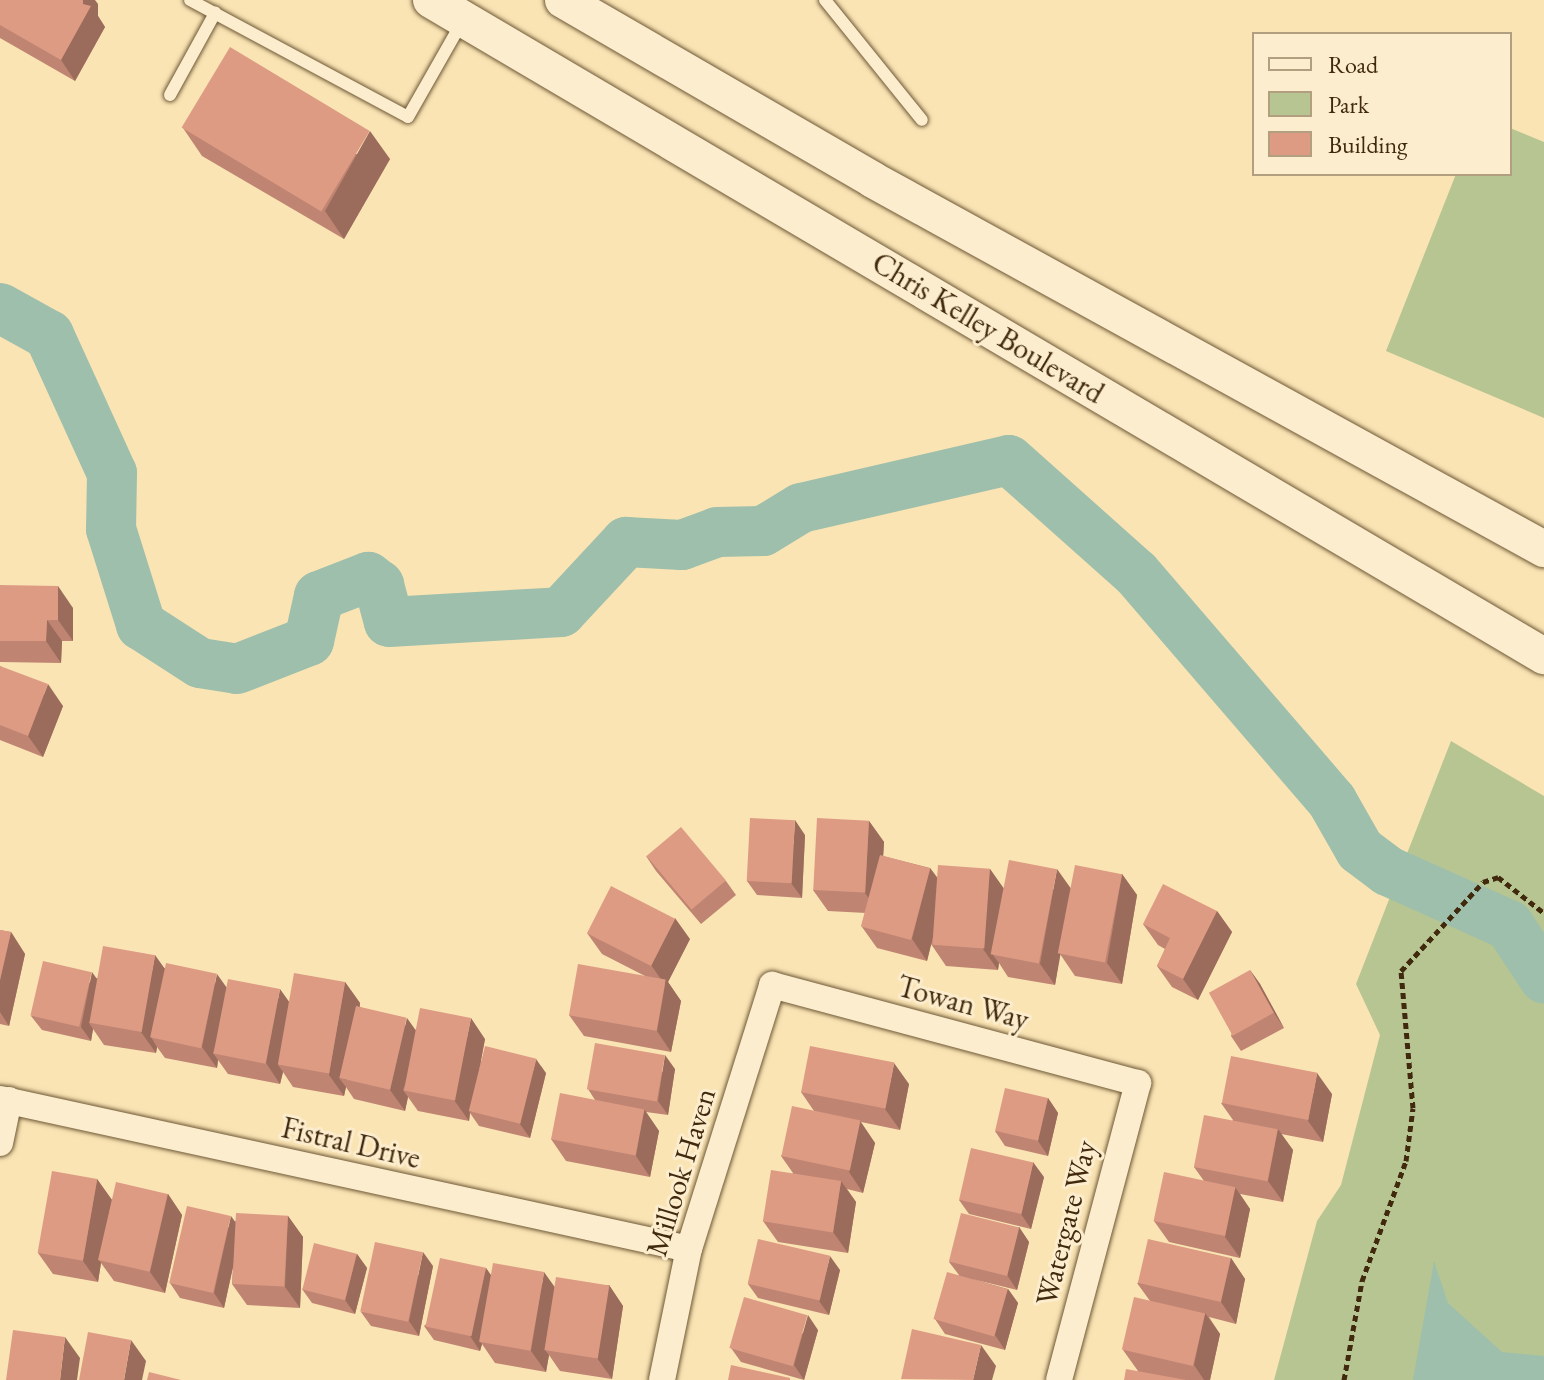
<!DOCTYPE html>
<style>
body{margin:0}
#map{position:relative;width:1544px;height:1380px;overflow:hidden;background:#fae4b4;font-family:"EB Garamond",serif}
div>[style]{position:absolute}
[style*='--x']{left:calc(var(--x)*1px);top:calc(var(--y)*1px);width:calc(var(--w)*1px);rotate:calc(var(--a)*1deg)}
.green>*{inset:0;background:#b7c592}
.water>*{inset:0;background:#9ebfab}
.river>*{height:50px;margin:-25px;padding:0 25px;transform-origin:25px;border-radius:25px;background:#9ebfab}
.path>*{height:5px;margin-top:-2.5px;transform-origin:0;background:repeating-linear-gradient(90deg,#40290c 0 6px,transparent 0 10px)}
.roads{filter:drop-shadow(0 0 2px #6e5836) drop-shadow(0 0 2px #6e5836)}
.service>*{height:12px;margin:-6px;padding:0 6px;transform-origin:6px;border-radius:6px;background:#fcedce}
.minor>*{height:26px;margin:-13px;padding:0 13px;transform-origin:13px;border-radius:13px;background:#fcedce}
.secondary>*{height:36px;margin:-18px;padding:0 18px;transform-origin:18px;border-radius:18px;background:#fcedce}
.wall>*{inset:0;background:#bf8572}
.shaded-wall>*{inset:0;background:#9b6c5c}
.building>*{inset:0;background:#de9b84;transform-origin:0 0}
span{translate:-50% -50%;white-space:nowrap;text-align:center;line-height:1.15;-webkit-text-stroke:6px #fcedce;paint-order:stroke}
.street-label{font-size:30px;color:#40290c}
.legend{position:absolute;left:1252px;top:32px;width:260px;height:144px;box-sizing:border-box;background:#fcedce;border:2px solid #b19f80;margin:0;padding:10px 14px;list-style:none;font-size:24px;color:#40290c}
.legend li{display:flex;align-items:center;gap:16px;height:40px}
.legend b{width:40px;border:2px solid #b19f80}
</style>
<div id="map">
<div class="green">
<div style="clip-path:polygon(1510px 128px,1544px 142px,1544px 418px,1386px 351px,1456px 174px,1510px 174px)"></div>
<div style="clip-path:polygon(1451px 741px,1544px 796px,1544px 1380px,1274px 1380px,1317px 1221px,1341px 1185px,1380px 1035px,1356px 984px)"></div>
</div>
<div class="water">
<div style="clip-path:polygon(1434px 1261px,1448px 1303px,1502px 1352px,1544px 1356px,1544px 1380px,1413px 1380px)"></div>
</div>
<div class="river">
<div style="--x:0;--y:308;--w:56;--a:28.9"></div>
<div style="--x:49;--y:335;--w:152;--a:65.5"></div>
<div style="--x:112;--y:473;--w:56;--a:91"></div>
<div style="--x:111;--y:529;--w:101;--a:72.6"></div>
<div style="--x:141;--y:625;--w:70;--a:32.8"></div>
<div style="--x:200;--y:663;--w:37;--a:9"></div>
<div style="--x:237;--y:669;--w:77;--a:-21.3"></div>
<div style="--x:309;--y:641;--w:46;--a:-77.5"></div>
<div style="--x:319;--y:596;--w:53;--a:-21.2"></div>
<div style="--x:368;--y:577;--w:14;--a:36"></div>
<div style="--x:379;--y:585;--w:38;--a:75"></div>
<div style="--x:389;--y:622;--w:172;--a:-3.3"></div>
<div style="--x:561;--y:612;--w:96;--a:-47.1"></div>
<div style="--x:626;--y:542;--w:56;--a:3.1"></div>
<div style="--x:682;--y:545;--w:37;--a:-20"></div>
<div style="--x:717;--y:532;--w:46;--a:-1.2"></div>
<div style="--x:763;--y:531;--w:44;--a:-31.2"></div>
<div style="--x:801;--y:508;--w:213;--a:-13"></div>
<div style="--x:1009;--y:460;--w:170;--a:41.7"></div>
<div style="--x:1136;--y:573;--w:301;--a:49.3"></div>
<div style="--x:1332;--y:801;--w:56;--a:60.3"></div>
<div style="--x:1360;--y:850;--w:35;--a:37"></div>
<div style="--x:1388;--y:871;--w:133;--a:24.1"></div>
<div style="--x:1509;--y:925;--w:64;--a:56.6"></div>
</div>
<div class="path">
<div style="--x:1344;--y:1380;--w:101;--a:-79.7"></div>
<div style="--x:1362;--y:1281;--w:128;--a:-69.9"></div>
<div style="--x:1406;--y:1161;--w:53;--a:-82.5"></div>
<div style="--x:1413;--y:1108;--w:138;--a:-95"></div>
<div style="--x:1401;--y:971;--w:121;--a:-47.3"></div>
<div style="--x:1483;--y:882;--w:16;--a:-18"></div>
<div style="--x:1498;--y:877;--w:58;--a:38"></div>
</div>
<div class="roads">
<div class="service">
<div style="--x:190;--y:0;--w:247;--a:28.2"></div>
<div style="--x:408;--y:117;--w:109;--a:-60.4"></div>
<div style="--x:825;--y:0;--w:154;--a:51.1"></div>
<div style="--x:170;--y:95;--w:94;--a:-61.2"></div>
</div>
<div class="minor">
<div style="--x:0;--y:1099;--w:705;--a:12.28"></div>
<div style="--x:0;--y:1143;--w:44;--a:-78.2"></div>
<div style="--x:662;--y:1380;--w:134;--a:-78.4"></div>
<div style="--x:689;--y:1249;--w:277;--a:-72.5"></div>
<div style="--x:772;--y:985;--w:379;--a:15"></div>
<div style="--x:1138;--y:1083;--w:307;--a:104.9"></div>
</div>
<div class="secondary">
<div style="--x:431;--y:0;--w:1292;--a:30.52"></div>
<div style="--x:563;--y:0;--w:358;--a:30.1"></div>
<div style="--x:873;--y:180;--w:766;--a:28.81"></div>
</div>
</div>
<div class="wall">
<div style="clip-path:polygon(0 0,98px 4px,98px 16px,105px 27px,75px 81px,0 38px)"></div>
<div style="clip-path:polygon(183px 128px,390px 159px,344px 239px,202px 156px)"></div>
<div style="clip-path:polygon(0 585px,73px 608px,73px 641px,62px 641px,61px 663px,0 662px)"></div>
<div style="clip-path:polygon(0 666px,63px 706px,43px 757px,0 740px)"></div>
<div style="clip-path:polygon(869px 821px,884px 842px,883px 856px,930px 868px,937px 877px,990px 869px,1004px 890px,1071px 889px,1122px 874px,1137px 895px,1122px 984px,1075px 976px,1060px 954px,1055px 985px,1008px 977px,999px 963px,998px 970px,946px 966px,931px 944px,927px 961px,877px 948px,862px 927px,866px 913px,828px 911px,813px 890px)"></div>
<div style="clip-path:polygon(805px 835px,802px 898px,757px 895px,747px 881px)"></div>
<div style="clip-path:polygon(646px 856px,726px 881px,736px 895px,701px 924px,656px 871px)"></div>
<div style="clip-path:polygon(1217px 911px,1232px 932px,1198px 1000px,1172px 987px,1157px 966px,1165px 949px,1158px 945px,1143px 924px)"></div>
<div style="clip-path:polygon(0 930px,11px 932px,25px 954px,9px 1026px,0 1024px)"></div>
<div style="clip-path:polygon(587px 933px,690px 939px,668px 982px,681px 1001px,671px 1052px,584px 1036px,569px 1015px,645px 976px,602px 954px)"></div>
<div style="clip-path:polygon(165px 968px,226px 987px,289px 1002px,345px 982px,360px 1003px,360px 1007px,416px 1030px,485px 1039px,481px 1061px,546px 1073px,530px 1138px,479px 1126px,470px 1113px,469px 1121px,418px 1111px,408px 1097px,405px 1111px,354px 1099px,346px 1087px,344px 1096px,293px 1087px,283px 1072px,280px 1084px,228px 1074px,218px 1060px,217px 1068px,165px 1058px,157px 1047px,156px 1053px,104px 1045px,93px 1029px,91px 1041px,42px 1030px,31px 1016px,97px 978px)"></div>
<div style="clip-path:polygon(1250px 970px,1260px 984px,1284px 1028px,1241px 1051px,1231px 1036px)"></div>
<div style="clip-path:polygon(675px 1069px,668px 1115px,646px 1112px,659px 1131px,650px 1177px,566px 1161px,551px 1139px,595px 1100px,588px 1089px)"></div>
<div style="clip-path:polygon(909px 1084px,900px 1130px,861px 1122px,875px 1143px,863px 1193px,847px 1189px,856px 1202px,848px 1253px,778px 1242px,763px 1221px,793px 1173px,781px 1156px,814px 1111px,801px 1092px)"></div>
<div style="clip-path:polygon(1332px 1094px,1323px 1142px,1281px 1134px,1293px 1150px,1283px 1202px,1240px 1194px,1250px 1209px,1240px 1258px,1169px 1242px,1154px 1221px,1204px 1181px,1194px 1167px,1233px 1120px,1221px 1103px)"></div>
<div style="clip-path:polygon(1048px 1098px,1058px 1113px,1048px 1156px,1005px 1146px,995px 1131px)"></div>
<div style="clip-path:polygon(1044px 1177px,1031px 1229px,969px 1214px,959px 1200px)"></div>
<div style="clip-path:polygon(97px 1179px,112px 1200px,168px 1194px,182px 1215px,165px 1293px,114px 1281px,101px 1263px,98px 1282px,53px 1274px,38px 1253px)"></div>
<div style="clip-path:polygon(288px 1216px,303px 1237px,300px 1308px,247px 1305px,232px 1284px,233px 1267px,224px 1308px,180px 1298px,170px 1283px,235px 1221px)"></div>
<div style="clip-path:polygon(1019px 1227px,1029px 1242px,1017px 1290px,972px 1279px,1008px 1289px,1018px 1303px,1005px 1350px,945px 1334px,935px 1319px,959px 1275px,949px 1262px)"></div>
<div style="clip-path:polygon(357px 1254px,367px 1268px,355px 1314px,312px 1303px,302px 1289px)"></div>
<div style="clip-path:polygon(1231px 1258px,1245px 1279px,1236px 1324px,1209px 1317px,1220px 1334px,1210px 1380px,1124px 1380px,1138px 1371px,1123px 1350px,1150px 1301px,1137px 1283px)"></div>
<div style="clip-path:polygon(433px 1266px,419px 1336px,371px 1326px,361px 1312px)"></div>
<div style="clip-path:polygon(486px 1268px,491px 1276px,555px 1287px,609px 1285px,623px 1306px,612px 1379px,560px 1371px,549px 1355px,546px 1372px,495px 1363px,482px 1344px,480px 1351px,434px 1340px,424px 1326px)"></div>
<div style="clip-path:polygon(840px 1270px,829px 1315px,758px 1298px,748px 1284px)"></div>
<div style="clip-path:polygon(818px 1330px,804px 1380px,741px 1362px,731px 1348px)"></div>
</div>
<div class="shaded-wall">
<div style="clip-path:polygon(83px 0,95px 0,98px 4px,98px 16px,105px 27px,75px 81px,61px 60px,83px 4px)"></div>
<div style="clip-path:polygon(370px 131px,390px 159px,344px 239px,325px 211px)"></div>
<div style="clip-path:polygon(58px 586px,73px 608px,73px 641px,58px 620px)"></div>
<div style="clip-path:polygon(47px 620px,62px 641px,61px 663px,46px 641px)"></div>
<div style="clip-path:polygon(48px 684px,63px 706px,43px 757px,28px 736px)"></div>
<div style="clip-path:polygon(795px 820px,805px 835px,802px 898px,791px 883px)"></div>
<div style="clip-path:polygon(869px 821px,884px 842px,880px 914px,865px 893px)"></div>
<div style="clip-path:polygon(930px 868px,945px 889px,927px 961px,912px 939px)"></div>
<div style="clip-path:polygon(990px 869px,1005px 890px,993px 955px,999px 963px,998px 970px,983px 949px)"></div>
<div style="clip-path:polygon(1057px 869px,1072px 890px,1055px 985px,1040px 964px)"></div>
<div style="clip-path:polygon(1122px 874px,1137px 895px,1122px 984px,1107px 963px)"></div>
<div style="clip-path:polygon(1217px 911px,1232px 932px,1198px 1000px,1183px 979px)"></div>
<div style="clip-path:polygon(675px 918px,690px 939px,668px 982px,681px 1001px,671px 1052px,657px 1031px,665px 985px,651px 965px)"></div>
<div style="clip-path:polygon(11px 932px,25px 954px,9px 1026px,0 1012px,0 980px)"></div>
<div style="clip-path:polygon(155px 955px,170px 976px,151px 1037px,157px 1047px,156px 1053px,141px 1032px)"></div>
<div style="clip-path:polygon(1250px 970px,1260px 984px,1284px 1028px,1274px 1013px)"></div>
<div style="clip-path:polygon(92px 972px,102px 986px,89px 1023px,93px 1029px,91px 1041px,81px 1027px)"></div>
<div style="clip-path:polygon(217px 974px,232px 995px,213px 1053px,218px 1060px,217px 1068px,202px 1047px)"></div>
<div style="clip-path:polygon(345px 982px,360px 1003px,347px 1080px,339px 1078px,346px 1087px,344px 1096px,329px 1075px)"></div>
<div style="clip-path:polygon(280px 989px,295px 1010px,278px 1065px,283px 1072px,280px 1084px,266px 1063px)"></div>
<div style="clip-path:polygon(407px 1018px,422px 1039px,403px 1090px,408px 1097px,405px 1111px,390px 1090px)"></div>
<div style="clip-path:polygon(471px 1018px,485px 1039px,471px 1112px,469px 1111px,470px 1113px,469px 1121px,454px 1100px)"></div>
<div style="clip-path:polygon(665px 1055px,675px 1069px,668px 1115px,658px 1101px)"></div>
<div style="clip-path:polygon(536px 1059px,546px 1073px,530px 1138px,520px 1124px)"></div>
<div style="clip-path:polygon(894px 1063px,909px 1084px,900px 1130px,885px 1109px)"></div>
<div style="clip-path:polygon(1317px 1073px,1332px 1094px,1323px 1142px,1308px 1121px)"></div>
<div style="clip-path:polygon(1048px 1098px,1058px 1113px,1048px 1156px,1038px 1141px)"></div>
<div style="clip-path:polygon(644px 1109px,659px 1131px,650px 1177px,636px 1156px)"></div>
<div style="clip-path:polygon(860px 1121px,875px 1143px,863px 1193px,849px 1172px)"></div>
<div style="clip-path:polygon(1278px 1129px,1293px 1150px,1283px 1202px,1268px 1181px)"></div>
<div style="clip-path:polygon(1033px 1162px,1044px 1177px,1031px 1229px,1021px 1214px)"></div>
<div style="clip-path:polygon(97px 1179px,112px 1200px,99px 1260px,101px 1263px,98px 1282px,83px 1261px)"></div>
<div style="clip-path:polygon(841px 1181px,856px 1202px,848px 1253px,833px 1232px)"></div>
<div style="clip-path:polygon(1235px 1187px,1250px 1209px,1240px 1258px,1225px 1237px)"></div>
<div style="clip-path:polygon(168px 1194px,182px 1215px,165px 1293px,150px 1272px)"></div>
<div style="clip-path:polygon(231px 1216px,241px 1230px,224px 1308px,214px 1293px)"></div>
<div style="clip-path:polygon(288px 1216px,303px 1237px,300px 1308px,285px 1287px)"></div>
<div style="clip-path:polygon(1019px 1227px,1029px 1242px,1017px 1290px,1007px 1275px)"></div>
<div style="clip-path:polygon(423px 1252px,433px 1266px,419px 1336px,409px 1321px)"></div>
<div style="clip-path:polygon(357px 1254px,367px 1268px,355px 1314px,345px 1300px)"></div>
<div style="clip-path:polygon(830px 1256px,840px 1270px,829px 1315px,819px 1301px)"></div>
<div style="clip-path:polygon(1231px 1258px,1245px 1279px,1236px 1324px,1221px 1302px)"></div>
<div style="clip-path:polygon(486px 1268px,496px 1282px,480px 1342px,482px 1344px,480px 1351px,470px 1336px)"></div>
<div style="clip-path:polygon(544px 1272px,559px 1293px,545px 1350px,549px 1355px,546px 1372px,531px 1351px)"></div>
<div style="clip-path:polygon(609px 1285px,623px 1306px,612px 1379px,597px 1358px)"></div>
<div style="clip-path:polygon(1008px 1289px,1018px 1303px,1005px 1350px,995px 1335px)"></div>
<div style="clip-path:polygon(1205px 1313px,1220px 1334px,1210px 1380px,1204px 1380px,1194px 1365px)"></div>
<div style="clip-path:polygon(808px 1315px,818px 1330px,804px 1380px,794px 1365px)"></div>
<div style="clip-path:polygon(65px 1337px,80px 1358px,77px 1380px,60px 1380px)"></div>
<div style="clip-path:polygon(131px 1340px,146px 1361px,142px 1380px,124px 1380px)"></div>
<div style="clip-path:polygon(981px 1345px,996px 1366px,992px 1380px,973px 1380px)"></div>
</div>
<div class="building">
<div style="clip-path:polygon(0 0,83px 0,83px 4px,91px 6px,61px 60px,0 25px)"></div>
<div style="left:230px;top:47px;width:163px;height:94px;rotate:31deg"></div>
<div style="clip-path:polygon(0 585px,58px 586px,58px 620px,47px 620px,46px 641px,0 641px)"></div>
<div style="clip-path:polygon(0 666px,48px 684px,28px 736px,0 725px)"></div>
<div style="left:750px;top:818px;width:45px;height:63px;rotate:3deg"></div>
<div style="left:817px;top:818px;width:52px;height:72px;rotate:3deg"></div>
<div style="left:681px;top:827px;width:70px;height:45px;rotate:50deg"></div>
<div style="left:880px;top:855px;width:52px;height:74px;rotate:15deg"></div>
<div style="left:1009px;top:860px;width:49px;height:96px;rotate:11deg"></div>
<div style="left:938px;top:865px;width:52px;height:80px;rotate:4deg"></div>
<div style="left:1075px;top:865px;width:48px;height:90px;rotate:11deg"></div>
<div style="clip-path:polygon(1163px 884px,1217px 911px,1183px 979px,1157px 966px,1170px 938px,1143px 924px)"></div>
<div style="left:611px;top:886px;width:72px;height:53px;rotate:27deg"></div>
<div style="clip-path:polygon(0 930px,11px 932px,0 980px)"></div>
<div style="left:103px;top:946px;width:53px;height:78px;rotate:10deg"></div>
<div style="left:43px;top:961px;width:50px;height:56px;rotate:13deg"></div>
<div style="left:166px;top:963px;width:52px;height:76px;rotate:12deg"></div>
<div style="left:578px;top:964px;width:89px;height:52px;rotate:10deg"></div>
<div style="left:1250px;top:970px;width:49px;height:47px;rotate:61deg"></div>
<div style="left:294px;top:973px;width:52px;height:93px;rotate:10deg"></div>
<div style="left:228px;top:979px;width:53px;height:76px;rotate:11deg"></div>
<div style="left:356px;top:1006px;width:52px;height:74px;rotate:13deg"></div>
<div style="left:420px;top:1008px;width:52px;height:84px;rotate:11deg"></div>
<div style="left:595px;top:1043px;width:71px;height:47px;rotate:10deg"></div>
<div style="left:485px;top:1046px;width:53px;height:67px;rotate:14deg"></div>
<div style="left:810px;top:1046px;width:86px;height:47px;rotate:11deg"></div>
<div style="left:1231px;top:1056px;width:88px;height:48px;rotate:11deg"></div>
<div style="left:1005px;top:1088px;width:44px;height:44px;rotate:13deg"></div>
<div style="left:560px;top:1093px;width:86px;height:47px;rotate:11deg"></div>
<div style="left:792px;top:1106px;width:70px;height:51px;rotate:12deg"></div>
<div style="left:1204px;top:1115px;width:75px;height:53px;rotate:11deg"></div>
<div style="left:971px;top:1148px;width:64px;height:53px;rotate:13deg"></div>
<div style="left:771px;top:1170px;width:71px;height:52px;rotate:9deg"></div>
<div style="left:52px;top:1171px;width:46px;height:83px;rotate:10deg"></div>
<div style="left:1164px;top:1172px;width:73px;height:50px;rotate:12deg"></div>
<div style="left:116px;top:1182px;width:53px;height:80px;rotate:13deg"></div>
<div style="left:187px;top:1206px;width:45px;height:79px;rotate:13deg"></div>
<div style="left:236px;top:1213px;width:52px;height:71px;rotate:3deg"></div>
<div style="left:961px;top:1213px;width:60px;height:50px;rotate:14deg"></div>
<div style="left:758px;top:1239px;width:74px;height:46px;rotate:13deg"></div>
<div style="left:1148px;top:1239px;width:85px;height:45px;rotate:13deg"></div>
<div style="left:375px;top:1242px;width:49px;height:71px;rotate:12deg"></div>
<div style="left:314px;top:1243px;width:44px;height:48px;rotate:14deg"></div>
<div style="left:440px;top:1258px;width:47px;height:70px;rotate:12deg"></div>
<div style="left:493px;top:1263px;width:52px;height:80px;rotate:10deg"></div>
<div style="left:947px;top:1272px;width:63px;height:49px;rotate:16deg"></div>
<div style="left:556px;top:1277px;width:54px;height:74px;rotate:9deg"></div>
<div style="left:744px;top:1297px;width:66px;height:53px;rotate:16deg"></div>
<div style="left:1134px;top:1297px;width:73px;height:54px;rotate:13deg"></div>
<div style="clip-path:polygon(912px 1329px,981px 1345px,973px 1380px,901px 1379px)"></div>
<div style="clip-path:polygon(13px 1330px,65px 1337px,60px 1380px,6px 1380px)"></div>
<div style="clip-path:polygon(88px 1332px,131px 1340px,124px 1380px,79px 1380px)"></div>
<div style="clip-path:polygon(731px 1365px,790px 1378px,790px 1380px,728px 1380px)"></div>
<div style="clip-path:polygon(1126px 1369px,1186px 1380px,1124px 1380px)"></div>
<div style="clip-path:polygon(149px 1372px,181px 1380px,147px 1380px)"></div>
</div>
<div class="street-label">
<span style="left:988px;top:328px;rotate:31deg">Chris Kelley Boulevard</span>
<span style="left:963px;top:1003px;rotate:15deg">Towan Way</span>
<span style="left:351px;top:1143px;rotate:13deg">Fistral Drive</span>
<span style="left:681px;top:1172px;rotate:-73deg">Millook Haven</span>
<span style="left:1066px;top:1223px;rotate:-76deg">Watergate Way</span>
</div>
<ul class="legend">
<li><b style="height:10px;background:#fcedce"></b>Road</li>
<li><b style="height:22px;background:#b7c592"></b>Park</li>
<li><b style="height:22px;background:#de9b84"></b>Building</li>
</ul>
</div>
